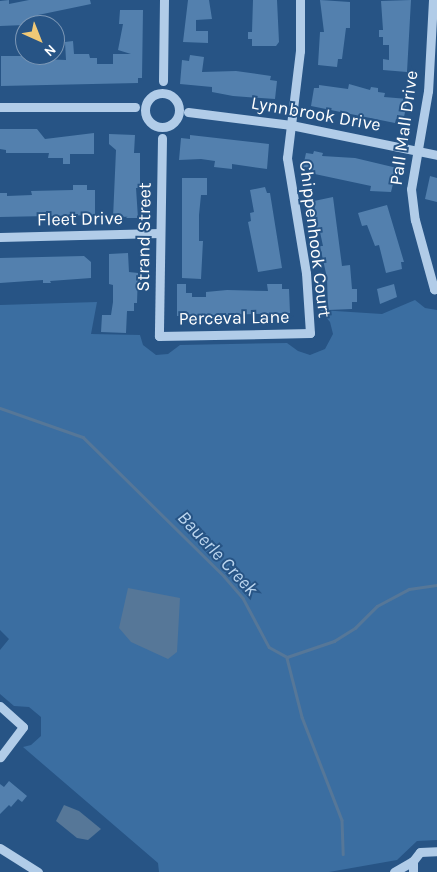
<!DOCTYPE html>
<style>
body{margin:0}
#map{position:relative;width:437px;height:872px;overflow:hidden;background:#275485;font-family:Karla,sans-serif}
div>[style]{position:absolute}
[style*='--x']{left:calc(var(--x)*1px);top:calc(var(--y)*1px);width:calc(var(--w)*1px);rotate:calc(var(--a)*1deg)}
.green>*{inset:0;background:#3b6ea1}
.water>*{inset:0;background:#567798}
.stream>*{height:2.5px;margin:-1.25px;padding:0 1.25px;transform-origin:1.25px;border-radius:1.25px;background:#567798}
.building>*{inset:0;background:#5380ae}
.minor>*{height:9px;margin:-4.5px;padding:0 4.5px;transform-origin:4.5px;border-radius:4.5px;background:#b1cce8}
.minor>.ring{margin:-4.5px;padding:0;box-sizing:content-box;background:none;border:9px solid #b1cce8;border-radius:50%}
span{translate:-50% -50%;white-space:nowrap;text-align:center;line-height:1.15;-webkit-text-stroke:4px #275485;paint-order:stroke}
.street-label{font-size:18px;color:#fff}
.water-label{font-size:19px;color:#bcd6ef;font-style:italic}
.north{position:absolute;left:15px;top:15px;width:50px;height:50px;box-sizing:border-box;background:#275485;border:1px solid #7d98b6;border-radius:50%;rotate:136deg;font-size:14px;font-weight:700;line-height:20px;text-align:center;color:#fff}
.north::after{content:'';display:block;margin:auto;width:18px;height:22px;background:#f0c876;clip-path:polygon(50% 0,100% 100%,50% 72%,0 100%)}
</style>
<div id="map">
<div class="green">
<div style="clip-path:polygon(415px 300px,425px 308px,437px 310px,437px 840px,417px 841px,397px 860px,329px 872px,159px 872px,158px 863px,23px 747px,31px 745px,41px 736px,41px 717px,29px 707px,14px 706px,0 694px,0 650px,9px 639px,0 630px,0 305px,97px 302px,91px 334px,140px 335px,143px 345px,156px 355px,168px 354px,180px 345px,287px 343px,298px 351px,310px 355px,325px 349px,333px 334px,330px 322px,320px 310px,382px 314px)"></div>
</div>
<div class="water">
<div style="clip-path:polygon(128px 588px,180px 598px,177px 652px,168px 659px,131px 642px,119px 628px)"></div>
<div style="clip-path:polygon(64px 805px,79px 811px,101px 829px,88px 840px,77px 838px,56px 821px)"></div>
</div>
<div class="stream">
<div style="--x:0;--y:408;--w:88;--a:19.3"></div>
<div style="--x:83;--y:437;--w:198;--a:44.6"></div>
<div style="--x:224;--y:576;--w:29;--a:49"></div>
<div style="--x:243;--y:598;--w:55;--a:62"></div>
<div style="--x:269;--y:647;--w:21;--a:29"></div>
<div style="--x:287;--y:657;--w:50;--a:-18.8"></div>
<div style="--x:334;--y:641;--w:25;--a:-32"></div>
<div style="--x:355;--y:628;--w:31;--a:-45"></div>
<div style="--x:377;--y:606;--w:36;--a:-28"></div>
<div style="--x:409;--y:589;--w:28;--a:-8"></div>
<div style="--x:287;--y:658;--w:61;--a:75.7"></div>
<div style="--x:302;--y:717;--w:110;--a:68.8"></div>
<div style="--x:342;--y:820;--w:34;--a:88"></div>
</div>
<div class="building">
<div style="clip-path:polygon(9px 0,9px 4px,29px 0,90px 0,91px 4px,38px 15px,39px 20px,25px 25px,0 26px,0 1px)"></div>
<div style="clip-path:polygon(188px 0,209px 0,212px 19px,196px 20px,196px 31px,208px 31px,208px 43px,183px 42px)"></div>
<div style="clip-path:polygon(253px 0,277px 0,279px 42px,276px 46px,252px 46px,252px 39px,248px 39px,248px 32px,252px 32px)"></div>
<div style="clip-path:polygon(320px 0,350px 2px,350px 28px,346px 28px,342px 59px,338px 59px,337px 67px,318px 65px,320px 32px,324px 32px)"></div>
<div style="clip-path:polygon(411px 0,407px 72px,383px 70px,383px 59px,389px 60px,389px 45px,383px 45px,383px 37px,379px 37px,379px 30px,383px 30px,381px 1px)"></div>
<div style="clip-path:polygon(120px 10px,143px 10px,142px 78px,138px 78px,138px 83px,1px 86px,1px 56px,40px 56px,40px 59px,66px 60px,65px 42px,73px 41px,74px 54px,89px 54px,90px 58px,97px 58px,97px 64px,113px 64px,113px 54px,131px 54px,118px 50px,123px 24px,119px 24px)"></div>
<div style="clip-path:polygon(190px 55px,204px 57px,202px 72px,236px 71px,271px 76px,270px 80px,277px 81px,275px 99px,233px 96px,212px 92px,212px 87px,180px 84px,182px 60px,189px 61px)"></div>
<div style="clip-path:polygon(349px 84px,370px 90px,371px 87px,378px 88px,378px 92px,385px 93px,384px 97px,408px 99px,403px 121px,396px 119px,395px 123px,311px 106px,314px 88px,319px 88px,319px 85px,348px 89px)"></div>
<div style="clip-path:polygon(0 129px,37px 129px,45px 139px,94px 133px,94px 154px,70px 154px,70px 164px,63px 164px,63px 158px,48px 158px,49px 153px,6px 153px,6px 150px,0 149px)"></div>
<div style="clip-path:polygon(109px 134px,135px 135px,134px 153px,140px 153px,140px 188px,136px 188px,138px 218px,113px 218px,116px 150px,109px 144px)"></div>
<div style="clip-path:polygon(190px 135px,269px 144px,267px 169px,232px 164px,232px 169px,214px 167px,215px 161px,201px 159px,179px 160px,181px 138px,190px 139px)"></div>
<div style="clip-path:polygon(314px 151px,323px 153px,322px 156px,355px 158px,397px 168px,391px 192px,370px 191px,371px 186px,310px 173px,311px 169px,303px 167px,306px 153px,313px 154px)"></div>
<div style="clip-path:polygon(430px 176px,437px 178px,437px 202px,425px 199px)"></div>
<div style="clip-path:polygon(182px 178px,207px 178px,207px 195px,201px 195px,199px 215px,199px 241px,203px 241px,201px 279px,182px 278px)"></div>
<div style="clip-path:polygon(73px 185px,87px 185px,87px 190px,95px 190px,95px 215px,0 217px,0 193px,7px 193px,7px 196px,32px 195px,31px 191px,73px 190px)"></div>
<div style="clip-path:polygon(265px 187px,267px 193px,270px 193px,282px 268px,258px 272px,248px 222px,251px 221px,250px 213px,254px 212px,250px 190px)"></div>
<div style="clip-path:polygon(333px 197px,342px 266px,350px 265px,352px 289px,357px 289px,357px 302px,352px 302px,352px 309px,328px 310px,327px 278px,320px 246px,323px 246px,320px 232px,317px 233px,314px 201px)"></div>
<div style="clip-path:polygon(387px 205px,404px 262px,401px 262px,402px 269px,386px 273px,379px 245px,375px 246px,367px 225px,362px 226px,358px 213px)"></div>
<div style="clip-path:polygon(128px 253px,129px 272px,138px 273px,137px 303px,134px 303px,134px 311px,127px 311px,126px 333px,101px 332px,102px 315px,111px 315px,113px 302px,113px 285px,109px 284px,109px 254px)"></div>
<div style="clip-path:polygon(84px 256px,91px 262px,91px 278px,50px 281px,51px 283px,43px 283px,43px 280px,0 283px,0 258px)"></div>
<div style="clip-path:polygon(177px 284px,186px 284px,186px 293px,192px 293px,192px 297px,206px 297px,206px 292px,227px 290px,268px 291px,267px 284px,282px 284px,282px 289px,289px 289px,290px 313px,177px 316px)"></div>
<div style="clip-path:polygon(394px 284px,397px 297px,380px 304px,377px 289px)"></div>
<div style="clip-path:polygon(9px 781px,27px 796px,22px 802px,18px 799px,11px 807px,9px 805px,0 814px,0 784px,4px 787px)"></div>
</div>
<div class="minor">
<div style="--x:433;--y:0;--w:91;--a:93.1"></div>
<div style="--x:428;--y:91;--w:99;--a:99.8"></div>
<div style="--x:411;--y:189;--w:31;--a:83"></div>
<div style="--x:415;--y:220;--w:72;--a:74.6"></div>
<div style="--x:434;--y:289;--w:3;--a:0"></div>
<div style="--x:163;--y:81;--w:81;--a:-89.3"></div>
<div class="ring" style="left:145px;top:93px;width:25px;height:25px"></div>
<div style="--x:0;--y:107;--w:135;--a:0"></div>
<div style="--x:188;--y:112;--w:104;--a:7.2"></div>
<div style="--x:291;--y:125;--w:149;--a:11.6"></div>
<div style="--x:162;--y:138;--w:198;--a:90.9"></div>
<div style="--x:159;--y:336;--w:151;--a:-1.1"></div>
<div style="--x:310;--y:333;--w:60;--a:-93.8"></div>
<div style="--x:306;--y:273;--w:117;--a:-99.4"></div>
<div style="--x:287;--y:158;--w:108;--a:-83.1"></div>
<div style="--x:300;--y:51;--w:51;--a:-90"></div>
<div style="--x:0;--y:237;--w:160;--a:-1.4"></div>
<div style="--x:0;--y:706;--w:31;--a:42"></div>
<div style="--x:23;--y:727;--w:38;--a:127"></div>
<div style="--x:0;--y:848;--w:45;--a:32.3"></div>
<div style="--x:394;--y:872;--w:22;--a:-30"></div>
<div style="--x:413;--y:872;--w:11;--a:-90"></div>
<div style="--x:413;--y:861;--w:11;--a:-52"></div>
<div style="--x:420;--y:852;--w:17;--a:-3"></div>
</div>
<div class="street-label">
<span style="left:316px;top:114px;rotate:10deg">Lynnbrook Drive</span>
<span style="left:404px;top:128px;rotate:-82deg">Pall Mall Drive</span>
<span style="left:80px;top:219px;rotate:-1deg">Fleet Drive</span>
<span style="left:144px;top:237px;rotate:-89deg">Strand Street</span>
<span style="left:315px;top:239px;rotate:83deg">Chippenhook Court</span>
<span style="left:234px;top:318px;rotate:-1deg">Perceval Lane</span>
</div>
<div class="water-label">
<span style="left:217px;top:554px;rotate:47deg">Bauerle Creek</span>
</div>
<div class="north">N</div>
</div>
